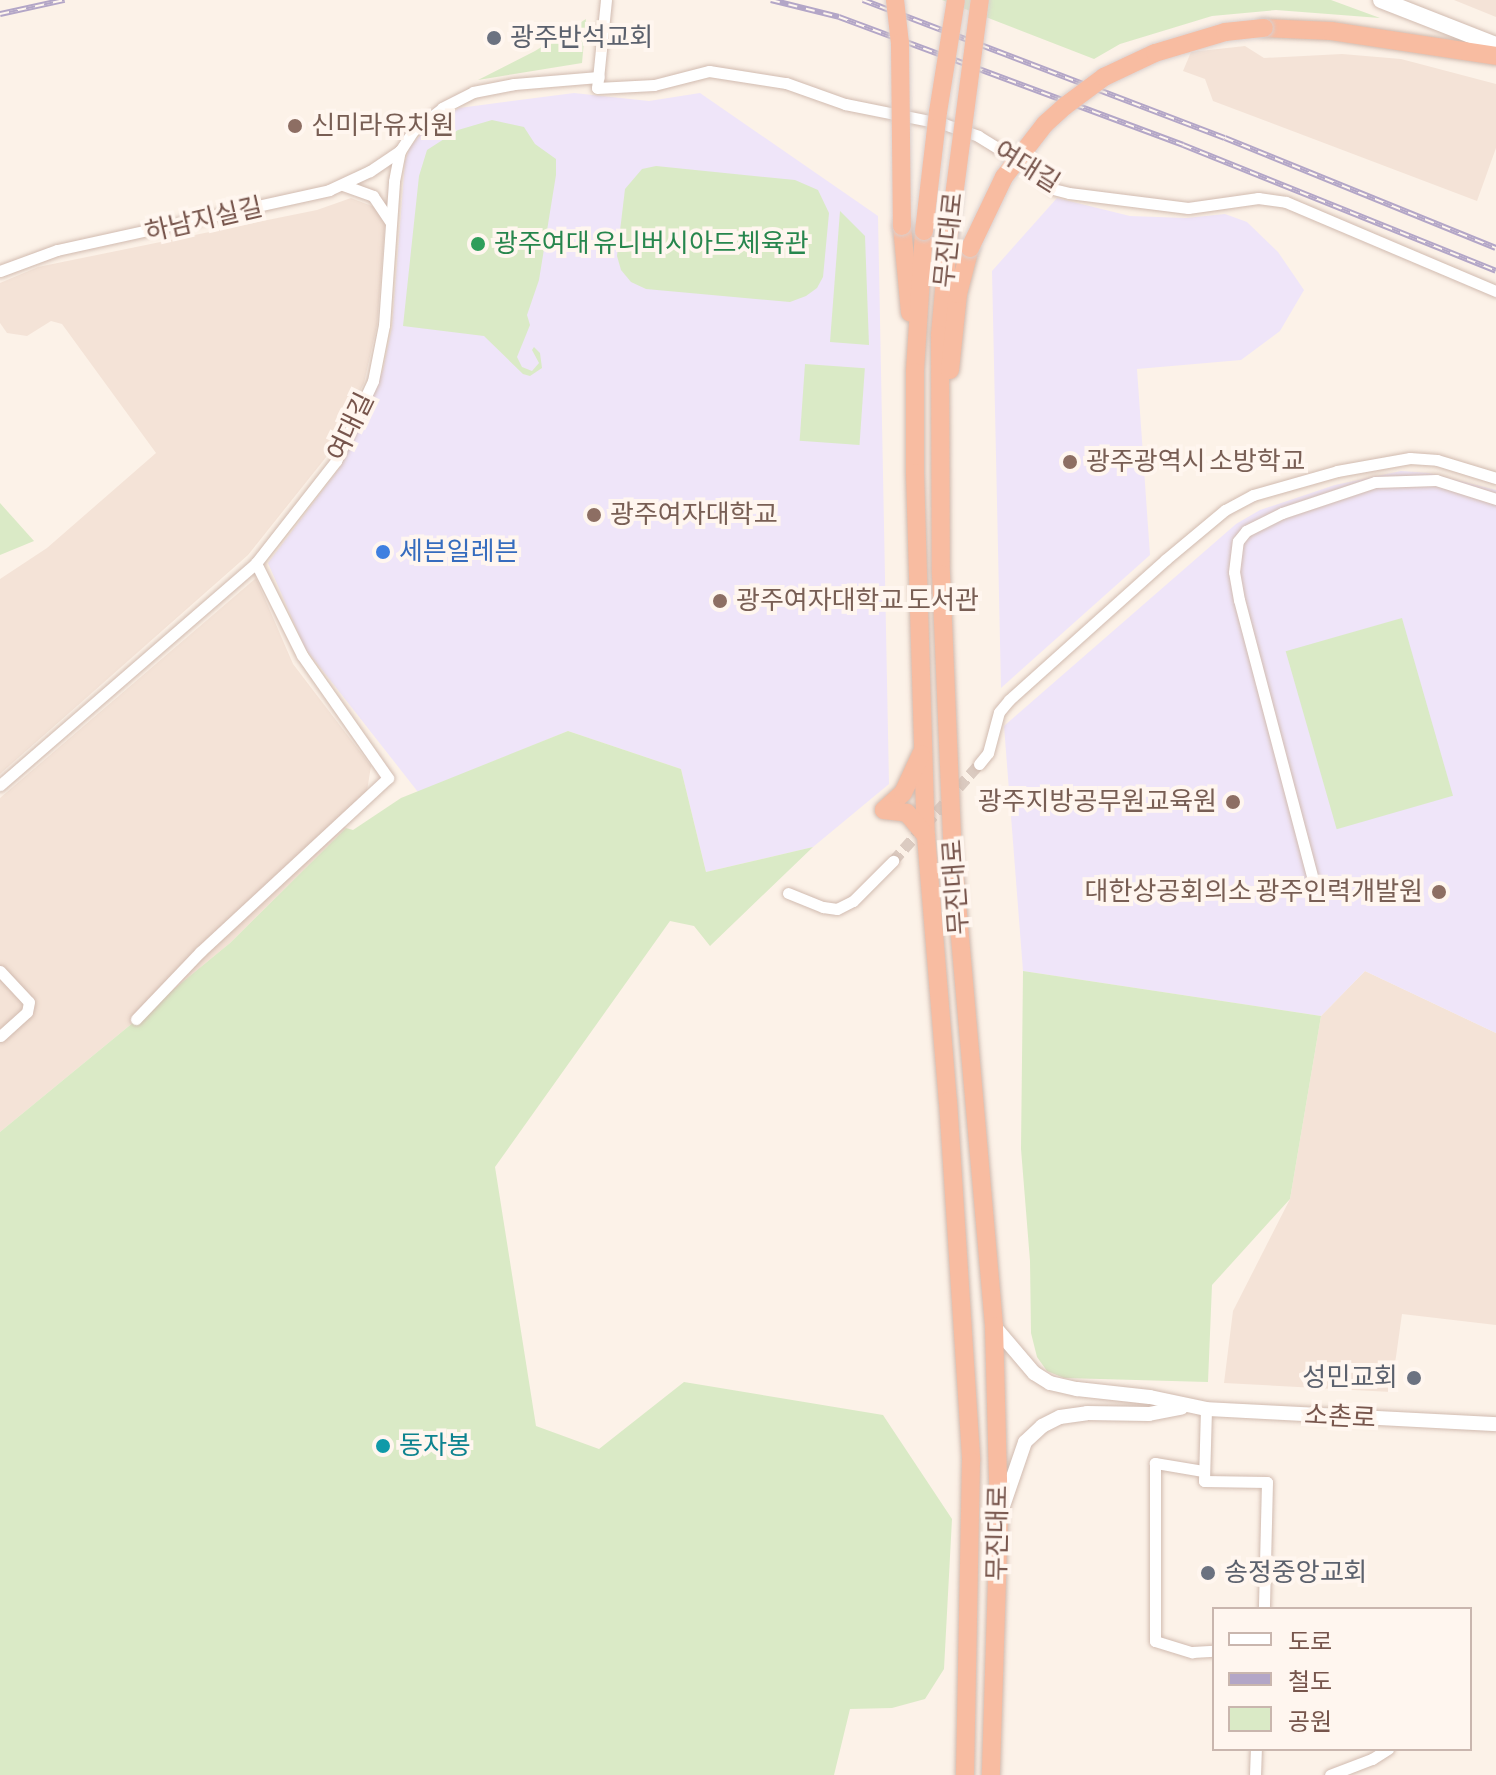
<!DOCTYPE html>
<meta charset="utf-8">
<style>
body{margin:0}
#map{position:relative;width:1496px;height:1775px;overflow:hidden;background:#fcf2e8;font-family:"Asap Condensed","Noto Sans KR",sans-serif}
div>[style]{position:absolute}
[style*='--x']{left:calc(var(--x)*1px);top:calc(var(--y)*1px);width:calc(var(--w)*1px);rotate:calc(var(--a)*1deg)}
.residential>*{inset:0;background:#f4e3d7}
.education>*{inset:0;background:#efe5f9}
.green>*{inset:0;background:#daeac6;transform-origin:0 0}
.minor-tunnel>*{height:11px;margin-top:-5.5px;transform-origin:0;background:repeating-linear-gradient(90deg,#dbcbc1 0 11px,transparent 0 16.5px)}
.roads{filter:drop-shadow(0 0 2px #d1bbb0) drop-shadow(0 0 2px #d1bbb0)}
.minor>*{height:11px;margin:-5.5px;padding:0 5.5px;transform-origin:5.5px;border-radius:5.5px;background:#fff}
.tertiary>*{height:14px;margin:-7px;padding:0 7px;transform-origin:7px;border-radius:7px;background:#fff}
.secondary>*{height:16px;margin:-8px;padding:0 8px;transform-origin:8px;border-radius:8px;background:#fff}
.trunk>*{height:18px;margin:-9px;padding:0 9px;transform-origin:9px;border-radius:9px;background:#f8bca1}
.rail>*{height:6px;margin-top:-3px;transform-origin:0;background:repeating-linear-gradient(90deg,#fff6ef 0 9px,#b3a6c7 0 18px);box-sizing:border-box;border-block:2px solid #b3a6c7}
.bridges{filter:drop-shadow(0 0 2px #d9cfcd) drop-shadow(0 0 2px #d9cfcd)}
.trunk-bridge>*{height:18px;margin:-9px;padding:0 9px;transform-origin:9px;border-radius:9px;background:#f8bca1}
.dots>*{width:22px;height:22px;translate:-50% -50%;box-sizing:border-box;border:4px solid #fff6ef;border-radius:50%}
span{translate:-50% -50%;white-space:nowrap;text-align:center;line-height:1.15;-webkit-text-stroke:8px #fff6ef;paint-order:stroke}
.worship-label{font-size:26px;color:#5b616d}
.left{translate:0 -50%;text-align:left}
.right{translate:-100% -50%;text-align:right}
.education-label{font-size:26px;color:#785e54}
.street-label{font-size:26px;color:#77554c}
.leisure-label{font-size:26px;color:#27864d}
.shop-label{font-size:26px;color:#366cbe}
.culture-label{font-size:26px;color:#0d838f}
.legend{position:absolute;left:1212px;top:1607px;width:260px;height:144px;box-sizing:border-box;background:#fff6ef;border:2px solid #c9b6ae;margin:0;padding:10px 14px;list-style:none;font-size:24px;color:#77554c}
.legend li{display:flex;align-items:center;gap:16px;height:40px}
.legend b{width:40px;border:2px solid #c9b6ae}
</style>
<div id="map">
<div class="residential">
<div style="clip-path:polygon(1454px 0,1496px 0,1496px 17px)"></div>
<div style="clip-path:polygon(1245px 46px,1264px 58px,1342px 54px,1401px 59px,1496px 84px,1496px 148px,1477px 201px,1213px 101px,1205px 79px,1183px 71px,1191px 52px)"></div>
<div style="clip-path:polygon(351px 198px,377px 208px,385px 224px,377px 325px,364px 383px,327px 456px,248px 555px,0 774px,0 579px,47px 548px,156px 453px,62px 324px,51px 321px,27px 336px,7px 333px,0 323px,0 283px,38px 267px,317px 210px)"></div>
<div style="clip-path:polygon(256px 578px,293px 664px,371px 766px,367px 791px,340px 819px,346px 828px,230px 943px,0 1132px,0 798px)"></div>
<div style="clip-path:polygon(1365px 971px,1496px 1033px,1496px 1325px,1402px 1314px,1391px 1392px,1224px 1383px,1233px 1311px,1290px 1199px,1321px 1016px)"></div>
</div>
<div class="education">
<div style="clip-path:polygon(574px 93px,649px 101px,700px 93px,878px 216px,889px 784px,813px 847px,706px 872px,681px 769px,568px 731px,418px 792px,305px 648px,268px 563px,341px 466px,383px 370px,392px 327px,405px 162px,410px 147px,423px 132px,459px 108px)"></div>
<div style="clip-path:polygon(1057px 198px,1130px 216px,1186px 218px,1225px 214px,1247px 222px,1278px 252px,1304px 290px,1280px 331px,1241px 360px,1137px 369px,1150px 555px,1001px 688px,992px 271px)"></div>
<div style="clip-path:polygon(1401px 471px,1429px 473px,1496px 490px,1496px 1033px,1365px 971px,1321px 1016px,1023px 971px,1004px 726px,1236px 524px,1260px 510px,1335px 485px)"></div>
</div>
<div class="green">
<div style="clip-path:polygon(942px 0,1331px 0,1380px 18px,1276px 10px,1212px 16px,1120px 44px,1094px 59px)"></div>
<div style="clip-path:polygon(586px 19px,582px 63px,478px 80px,535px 51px)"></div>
<div style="clip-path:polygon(492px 120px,524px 127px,535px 144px,556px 159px,556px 175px,539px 280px,527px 315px,530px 325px,517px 357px,522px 367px,532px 371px,539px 363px,532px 350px,534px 347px,540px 353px,542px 368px,530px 376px,523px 374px,484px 336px,403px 326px,419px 176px,427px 150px,458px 130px)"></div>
<div style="clip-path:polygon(656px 166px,795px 180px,818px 190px,829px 213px,823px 277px,817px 288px,806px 296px,790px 302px,646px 289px,631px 282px,621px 270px,617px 256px,625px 189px,642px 169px)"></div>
<div style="clip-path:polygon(840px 211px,865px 236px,869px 345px,830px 342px)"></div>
<div style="left:805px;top:364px;width:60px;height:77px;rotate:4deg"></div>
<div style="clip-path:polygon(0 503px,34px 541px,0 555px)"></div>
<div style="left:1402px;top:618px;width:185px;height:121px;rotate:74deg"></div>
<div style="clip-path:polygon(568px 731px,681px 769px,706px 872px,813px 847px,710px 946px,694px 926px,670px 921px,495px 1167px,536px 1426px,599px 1449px,684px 1382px,883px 1415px,952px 1519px,944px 1669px,925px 1699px,892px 1708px,850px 1709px,834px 1775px,0 1775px,0 1132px,230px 943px,346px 828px,353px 830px,401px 798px)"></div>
<div style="clip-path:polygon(1023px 971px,1321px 1016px,1290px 1199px,1212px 1285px,1208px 1382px,1064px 1378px,1047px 1371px,1037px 1357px,1031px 1333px,1030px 1261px,1021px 1149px)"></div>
</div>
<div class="minor-tunnel">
<div style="--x:893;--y:861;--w:130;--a:-48.4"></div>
</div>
<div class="roads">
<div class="minor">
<div style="--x:606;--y:0;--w:88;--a:95.8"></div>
<div style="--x:597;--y:88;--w:57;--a:-3"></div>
<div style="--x:654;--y:85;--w:57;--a:-14.3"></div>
<div style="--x:709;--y:71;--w:78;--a:8.9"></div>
<div style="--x:786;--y:83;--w:63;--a:19.6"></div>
<div style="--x:845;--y:104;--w:101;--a:11.4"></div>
<div style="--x:944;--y:124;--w:36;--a:19"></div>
<div style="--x:978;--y:136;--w:61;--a:31.6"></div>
<div style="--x:1030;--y:168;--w:31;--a:42"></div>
<div style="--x:1053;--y:189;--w:16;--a:14"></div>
<div style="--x:1069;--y:193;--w:120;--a:7.2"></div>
<div style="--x:1188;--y:208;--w:71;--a:-8.1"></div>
<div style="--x:1258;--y:198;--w:28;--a:8"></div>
<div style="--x:1286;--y:202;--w:228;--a:23"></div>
<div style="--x:343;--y:185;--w:32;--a:20"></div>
<div style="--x:373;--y:196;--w:30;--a:56"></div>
<div style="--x:0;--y:271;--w:61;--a:-20.2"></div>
<div style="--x:57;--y:250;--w:279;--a:-12.4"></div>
<div style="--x:329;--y:190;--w:45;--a:-24.9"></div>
<div style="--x:370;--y:171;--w:36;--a:-34"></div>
<div style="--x:979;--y:764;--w:14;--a:-51"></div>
<div style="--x:988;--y:753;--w:42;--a:-75"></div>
<div style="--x:999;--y:712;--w:16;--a:-50"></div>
<div style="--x:1009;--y:700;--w:210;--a:-41.9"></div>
<div style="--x:1165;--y:560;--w:78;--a:-39.8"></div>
<div style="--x:1225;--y:510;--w:32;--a:-28"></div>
<div style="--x:1253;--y:495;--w:87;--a:-15.9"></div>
<div style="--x:1337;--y:471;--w:74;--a:-10.1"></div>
<div style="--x:1410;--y:458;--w:27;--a:4"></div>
<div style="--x:1437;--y:460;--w:62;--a:17"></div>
<div style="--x:0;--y:785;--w:339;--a:-40.9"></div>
<div style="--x:256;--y:563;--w:130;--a:-51.9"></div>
<div style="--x:336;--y:461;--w:88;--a:-65.2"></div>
<div style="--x:373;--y:381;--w:57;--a:-78.9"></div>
<div style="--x:384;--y:325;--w:144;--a:-86"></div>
<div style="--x:394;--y:181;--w:31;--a:-79"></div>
<div style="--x:400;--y:151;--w:24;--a:-57"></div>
<div style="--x:413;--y:131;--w:37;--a:-38"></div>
<div style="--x:442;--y:108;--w:35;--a:-27"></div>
<div style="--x:473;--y:92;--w:42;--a:-11"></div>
<div style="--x:514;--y:84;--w:85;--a:-4.7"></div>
<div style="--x:1316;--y:891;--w:301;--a:-104.8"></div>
<div style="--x:1239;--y:600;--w:28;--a:-100"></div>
<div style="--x:1234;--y:572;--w:31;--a:-83"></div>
<div style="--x:1238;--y:541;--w:13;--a:-51"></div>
<div style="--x:1246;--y:531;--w:40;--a:-26.6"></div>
<div style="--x:1282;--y:513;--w:98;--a:-18.4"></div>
<div style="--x:1375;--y:482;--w:61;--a:-1.9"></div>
<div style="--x:1436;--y:480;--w:63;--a:17.6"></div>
<div style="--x:788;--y:893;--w:38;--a:22"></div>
<div style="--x:823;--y:907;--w:14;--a:8"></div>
<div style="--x:837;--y:909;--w:18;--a:-27"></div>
<div style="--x:853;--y:901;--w:57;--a:-45"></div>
<div style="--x:0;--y:971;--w:42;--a:46.9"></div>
<div style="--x:29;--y:1002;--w:10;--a:101"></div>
<div style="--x:27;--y:1012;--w:36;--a:138"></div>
<div style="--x:136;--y:1019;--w:93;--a:-46.3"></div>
<div style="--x:200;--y:952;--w:256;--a:-42.8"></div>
<div style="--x:388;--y:778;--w:150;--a:-125"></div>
<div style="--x:302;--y:655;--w:103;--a:-116.6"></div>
<div style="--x:1206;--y:1409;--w:72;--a:91.6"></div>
<div style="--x:1204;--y:1481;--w:63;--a:0.9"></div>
<div style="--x:1267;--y:1482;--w:127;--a:91.4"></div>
<div style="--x:1203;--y:1471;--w:49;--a:-170.5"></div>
<div style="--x:1155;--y:1463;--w:178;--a:90"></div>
<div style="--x:1155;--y:1641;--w:39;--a:17"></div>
<div style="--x:1192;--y:1652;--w:22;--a:-3"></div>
<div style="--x:1255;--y:1775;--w:26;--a:-88"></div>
<div style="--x:1330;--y:1775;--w:45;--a:-20.9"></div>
<div style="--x:1372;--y:1759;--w:19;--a:-32"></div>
</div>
<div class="tertiary">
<div style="--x:994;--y:1326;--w:62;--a:49.6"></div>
<div style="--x:1034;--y:1373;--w:19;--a:32"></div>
<div style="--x:1050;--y:1383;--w:28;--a:13"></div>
<div style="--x:1077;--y:1389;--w:73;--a:6.3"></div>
<div style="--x:1150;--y:1397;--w:57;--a:12.1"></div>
<div style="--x:1206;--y:1409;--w:290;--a:3"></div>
<div style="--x:1000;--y:1515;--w:77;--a:-71.1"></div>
<div style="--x:1025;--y:1442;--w:23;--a:-43"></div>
<div style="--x:1042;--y:1426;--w:20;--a:-27"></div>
<div style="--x:1060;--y:1417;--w:27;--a:-8"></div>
<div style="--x:1087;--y:1413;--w:62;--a:0.9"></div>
<div style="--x:1149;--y:1414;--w:33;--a:-11"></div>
</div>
<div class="secondary">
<div style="--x:1381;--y:0;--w:123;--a:21.4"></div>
</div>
<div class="trunk">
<div style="--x:1264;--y:28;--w:67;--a:2.6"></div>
<div style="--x:1331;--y:31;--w:167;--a:8.6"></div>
<div style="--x:902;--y:226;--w:87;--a:84.7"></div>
<div style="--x:924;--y:231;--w:141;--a:93.7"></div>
<div style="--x:915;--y:372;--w:101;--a:90"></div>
<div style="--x:915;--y:473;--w:363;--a:88.3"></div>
<div style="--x:926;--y:836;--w:266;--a:85.3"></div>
<div style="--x:948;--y:1101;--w:361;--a:86.3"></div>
<div style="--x:971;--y:1461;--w:314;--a:91.1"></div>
<div style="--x:949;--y:234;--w:101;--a:95.1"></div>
<div style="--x:940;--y:335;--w:239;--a:89.8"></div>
<div style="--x:941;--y:574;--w:283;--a:87.6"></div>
<div style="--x:953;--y:857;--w:471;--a:85"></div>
<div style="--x:994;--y:1326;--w:189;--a:88.5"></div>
<div style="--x:999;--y:1515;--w:260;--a:91.8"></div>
<div style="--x:950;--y:370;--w:76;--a:-84"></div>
<div style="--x:958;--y:294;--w:48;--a:-75.4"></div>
<div style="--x:884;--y:810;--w:25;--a:-42"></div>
<div style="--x:903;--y:793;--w:43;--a:-65.2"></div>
<div style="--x:884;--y:810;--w:23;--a:7"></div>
<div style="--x:907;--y:813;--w:30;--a:50"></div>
</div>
</div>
<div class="rail">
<div style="--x:771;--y:0;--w:70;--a:14"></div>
<div style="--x:839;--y:17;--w:367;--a:20.4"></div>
<div style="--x:1183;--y:145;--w:337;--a:21.9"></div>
<div style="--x:863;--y:0;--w:387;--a:20.9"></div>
<div style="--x:1225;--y:138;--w:292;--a:22.1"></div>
<div style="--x:0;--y:14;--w:66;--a:-12.3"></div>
</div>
<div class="bridges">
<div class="trunk-bridge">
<div style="--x:895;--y:0;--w:43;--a:83.4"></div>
<div style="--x:900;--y:43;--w:183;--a:89.4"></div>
<div style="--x:924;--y:231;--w:120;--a:-83.3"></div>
<div style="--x:938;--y:112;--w:113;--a:-80.9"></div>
<div style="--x:949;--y:234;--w:236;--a:-82.5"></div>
<div style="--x:970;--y:248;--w:79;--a:-64.4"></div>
<div style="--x:1004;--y:177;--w:67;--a:-52.3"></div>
<div style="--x:1045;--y:124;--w:27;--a:-42"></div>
<div style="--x:1065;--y:106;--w:49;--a:-36.6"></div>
<div style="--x:1104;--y:77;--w:56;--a:-25.2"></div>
<div style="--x:1155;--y:53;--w:73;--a:-16.7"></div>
<div style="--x:1225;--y:32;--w:39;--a:-6"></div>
</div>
</div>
<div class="dots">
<div style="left:494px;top:38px;background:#6b7280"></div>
<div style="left:295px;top:126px;background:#8d6e63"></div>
<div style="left:478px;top:244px;background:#2e9e5b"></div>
<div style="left:1070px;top:462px;background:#8d6e63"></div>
<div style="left:594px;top:515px;background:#8d6e63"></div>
<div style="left:383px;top:552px;background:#3f7fe0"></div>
<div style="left:720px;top:601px;background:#8d6e63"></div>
<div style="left:1233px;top:802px;background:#8d6e63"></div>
<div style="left:1439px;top:892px;background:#8d6e63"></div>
<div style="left:1414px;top:1378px;background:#6b7280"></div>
<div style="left:383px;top:1446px;background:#0f9aa8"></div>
<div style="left:1208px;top:1573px;background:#6b7280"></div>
</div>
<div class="worship-label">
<span class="left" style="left:510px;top:38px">광주반석교회</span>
<span class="right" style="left:1398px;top:1378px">성민교회</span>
<span class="left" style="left:1224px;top:1573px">송정중앙교회</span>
</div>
<div class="education-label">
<span class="left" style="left:311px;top:126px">신미라유치원</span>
<span class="left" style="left:1086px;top:462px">광주광역시 소방학교</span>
<span class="left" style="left:610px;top:515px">광주여자대학교</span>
<span class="left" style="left:736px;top:601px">광주여자대학교 도서관</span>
<span class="right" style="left:1217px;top:802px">광주지방공무원교육원</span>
<span class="right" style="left:1423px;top:892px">대한상공회의소 광주인력개발원</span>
</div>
<div class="street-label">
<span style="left:1027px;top:167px;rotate:32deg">여대길</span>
<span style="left:204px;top:220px;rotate:-13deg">하남지실길</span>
<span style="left:949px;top:240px;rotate:-84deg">무진대로</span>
<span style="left:351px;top:427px;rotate:-64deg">여대길</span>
<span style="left:956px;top:887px;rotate:-94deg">무진대로</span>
<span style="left:1340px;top:1417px;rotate:3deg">소촌로</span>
<span style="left:998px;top:1533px;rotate:-89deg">무진대로</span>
</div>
<div class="leisure-label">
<span class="left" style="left:494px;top:244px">광주여대 유니버시아드체육관</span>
</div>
<div class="shop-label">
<span class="left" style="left:399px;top:552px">세븐일레븐</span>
</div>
<div class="culture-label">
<span class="left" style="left:399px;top:1446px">동자봉</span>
</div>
<ul class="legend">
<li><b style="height:10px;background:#fff"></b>도로</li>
<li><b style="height:10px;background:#b3a6c7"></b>철도</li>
<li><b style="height:22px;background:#daeac6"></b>공원</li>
</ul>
</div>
